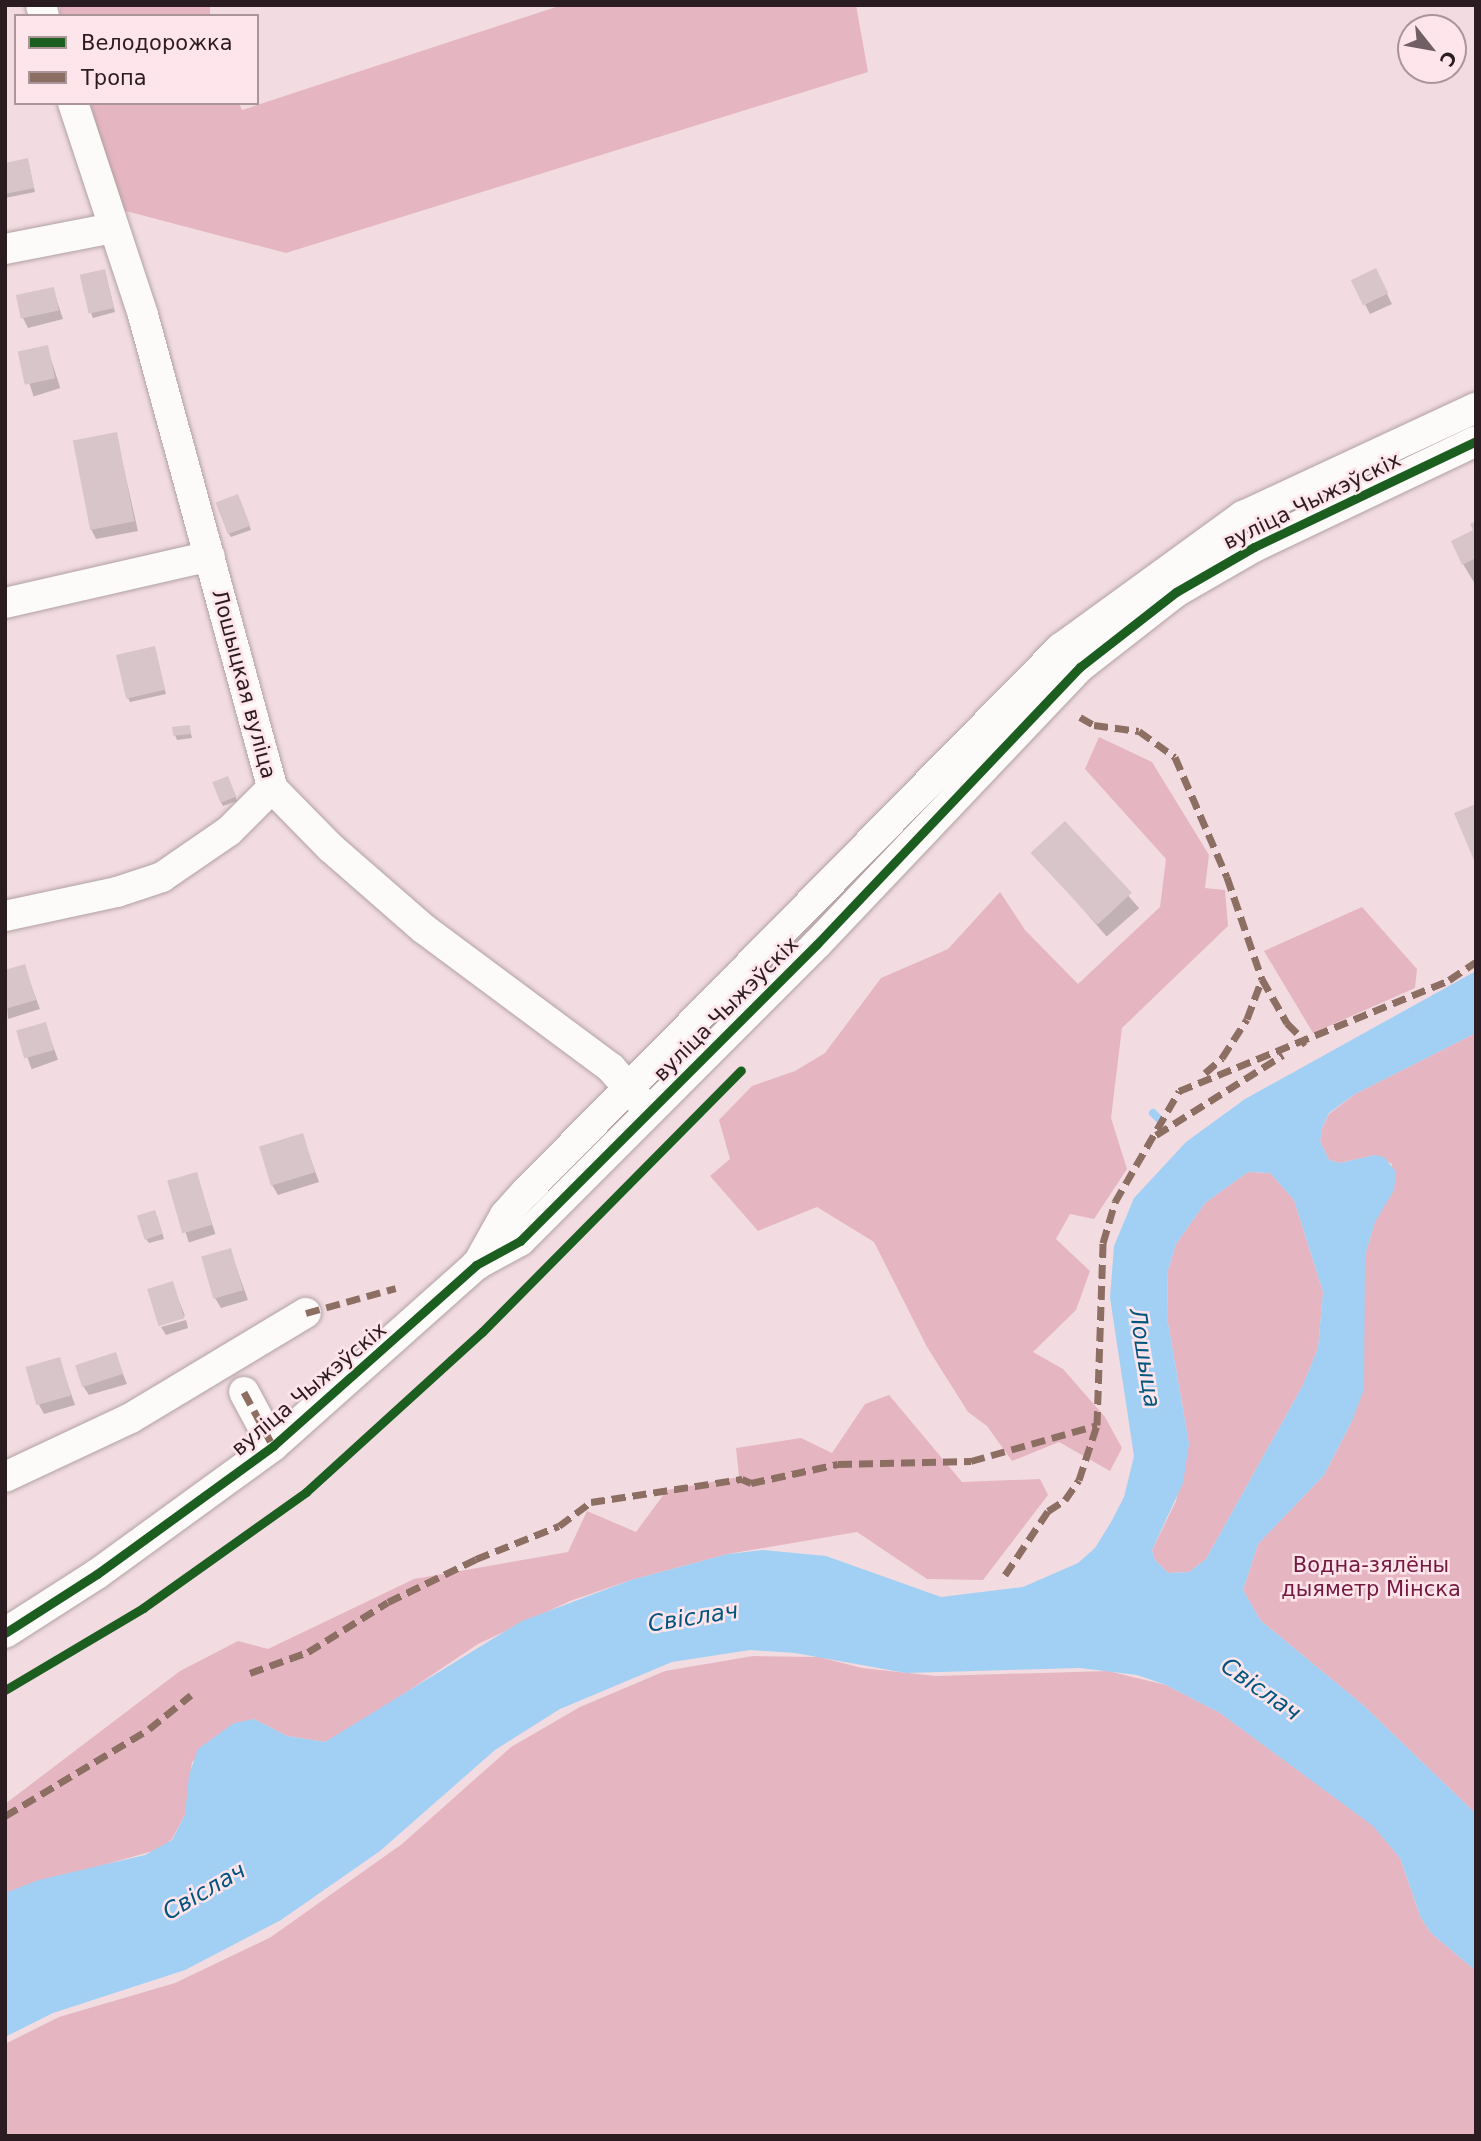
<!DOCTYPE html>
<meta charset="utf-8">
<style>
body{margin:0}
#map{position:relative;width:1481px;height:2141px;overflow:hidden;background:#f2dce1;font-family:"DejaVu Sans",sans-serif}
div>[style]{position:absolute}
[style*='--x']{left:calc(var(--x)*1px);top:calc(var(--y)*1px);width:calc(var(--w)*1px);rotate:calc(var(--a)*1deg)}
.green>*{inset:0;background:#e5b6c2;transform-origin:0 0}
.water>*{inset:0;background:#a1d0f4}
.shadow>*{inset:0;background:#0003;transform-origin:0 0}
.stream>*{height:8px;margin:-4px;padding:0 4px;transform-origin:4px;border-radius:4px;background:#a1d0f4}
.building>*{inset:0;background:#d7c5c9;transform-origin:0 0}
.roads{filter:drop-shadow(0 0 2px #b1a1a4) drop-shadow(0 0 2px #b1a1a4)}
.minor>*{height:30px;margin:-15px;padding:0 15px;transform-origin:15px;border-radius:15px;background:#fdfafa}
.quiet>*{height:7px;margin-top:-3.5px;transform-origin:0;background:repeating-linear-gradient(90deg,#8d6e63 0 14px,transparent 0 21px)}
.cycleway>*{height:9px;margin:-4.5px;padding:0 4.5px;transform-origin:4.5px;border-radius:4.5px;background:#1b5e20}
span{translate:-50% -50%;white-space:nowrap;text-align:center;line-height:1.15;-webkit-text-stroke:5px #fee5eb;paint-order:stroke}
.street-label{font-size:21px;color:#2a1c20}
.park-label{font-size:21px;color:#74193e}
.water-label{font-size:23px;color:#00567e;font-style:italic}
.frame{position:absolute;inset:0;border:7px solid #2a1c20;pointer-events:none}
.legend{position:absolute;left:14px;top:14px;width:245px;height:91px;box-sizing:border-box;background:#fee5eb;border:2px solid #a9959a;margin:0;padding:9px 12px;list-style:none;font-size:21px;color:#2a1c20}
.legend li{display:flex;align-items:center;gap:14px;height:35px}
.legend b{width:35px;border:2px solid #a9959a}
.north{position:absolute;left:1397px;top:14px;width:70px;height:70px;box-sizing:border-box;background:#fee5eb;border:2px solid #a9959a;border-radius:50%;rotate:121deg;font-size:19px;font-weight:700;line-height:28px;text-align:center;color:#2a1c20}
.north::after{content:'';display:block;margin:auto;width:24px;height:32px;background:#705f64;clip-path:polygon(50% 0,100% 100%,50% 72%,0 100%)}
</style>
<div id="map">
<div class="green">
<div style="left:60px;top:5px;width:150px;height:11px"></div>
<div style="clip-path:polygon(562px 5px,856px 5px,868px 72px,286px 253px,122px 210px,90px 103px,239px 103px,242px 110px)"></div>
<div style="clip-path:polygon(1099px 737px,1152px 762px,1209px 855px,1205px 888px,1225px 890px,1228px 926px,1122px 1028px,1111px 1118px,1127px 1169px,1094px 1219px,1070px 1214px,1056px 1239px,1090px 1271px,1076px 1310px,1033px 1352px,1063px 1369px,1105px 1417px,1122px 1448px,1110px 1471px,1059px 1442px,1012px 1461px,987px 1426px,968px 1412px,927px 1347px,874px 1242px,817px 1207px,758px 1231px,710px 1176px,730px 1159px,719px 1120px,752px 1086px,795px 1071px,825px 1053px,881px 978px,948px 949px,1000px 892px,1025px 930px,1078px 984px,1160px 907px,1166px 859px,1085px 769px)"></div>
<div style="clip-path:polygon(1362px 907px,1417px 969px,1415px 988px,1313px 1033px,1264px 951px)"></div>
<div style="clip-path:polygon(1476px 1033px,1476px 1814px,1364px 1706px,1260px 1620px,1243px 1590px,1258px 1544px,1324px 1475px,1352px 1421px,1365px 1255px,1392px 1164px,1375px 1155px,1340px 1163px,1329px 1160px,1320px 1141px,1322px 1128px,1329px 1114px,1355px 1094px)"></div>
<div style="clip-path:polygon(1248px 1172px,1270px 1173px,1294px 1200px,1323px 1292px,1318px 1348px,1303px 1385px,1206px 1559px,1189px 1572px,1168px 1573px,1155px 1560px,1152px 1550px,1176px 1501px,1189px 1444px,1167px 1317px,1168px 1270px,1176px 1244px,1205px 1203px)"></div>
<div style="clip-path:polygon(889px 1395px,962px 1482px,1040px 1479px,1048px 1495px,983px 1580px,927px 1579px,857px 1532px,728px 1554px,631px 1580px,570px 1601px,478px 1644px,341px 1736px,325px 1742px,287px 1736px,254px 1719px,192px 1762px,185px 1815px,172px 1839px,160px 1849px,5px 1893px,5px 1804px,180px 1671px,238px 1641px,268px 1649px,414px 1579px,568px 1552px,587px 1511px,636px 1532px,667px 1490px,739px 1477px,736px 1448px,801px 1438px,832px 1453px,865px 1404px)"></div>
<div style="clip-path:polygon(753px 1656px,819px 1657px,862px 1668px,936px 1676px,1108px 1671px,1166px 1685px,1220px 1713px,1374px 1826px,1400px 1858px,1421px 1918px,1431px 1933px,1476px 1971px,1476px 2136px,5px 2136px,5px 2044px,59px 2017px,175px 1983px,271px 1937px,402px 1844px,511px 1747px,580px 1707px,665px 1671px)"></div>
</div>
<div class="water">
<div style="clip-path:polygon(evenodd,1476px 971px,1476px 1033px,1355px 1094px,1329px 1113px,1322px 1128px,1320px 1141px,1329px 1160px,1340px 1163px,1375px 1155px,1384px 1157px,1396px 1172px,1394px 1190px,1375px 1222px,1365px 1255px,1364px 1389px,1352px 1421px,1324px 1475px,1258px 1544px,1243px 1590px,1260px 1620px,1364px 1706px,1476px 1814px,1476px 1971px,1431px 1933px,1421px 1918px,1400px 1858px,1373px 1826px,1220px 1713px,1166px 1685px,1137px 1675px,1080px 1668px,906px 1673px,795px 1653px,750px 1650px,672px 1662px,560px 1709px,495px 1750px,380px 1851px,281px 1920px,185px 1970px,53px 2013px,5px 2037px,5px 1893px,39px 1880px,145px 1855px,172px 1840px,185px 1815px,189px 1775px,198px 1749px,234px 1723px,254px 1719px,287px 1736px,325px 1742px,522px 1621px,631px 1580px,728px 1554px,763px 1550px,826px 1556px,941px 1597px,1023px 1587px,1078px 1563px,1095px 1548px,1111px 1522px,1124px 1497px,1134px 1456px,1110px 1298px,1114px 1246px,1134px 1198px,1186px 1142px,1245px 1099px,1476px 971px,1248px 1172px,1270px 1173px,1294px 1200px,1323px 1292px,1318px 1348px,1303px 1385px,1206px 1559px,1189px 1572px,1168px 1573px,1155px 1560px,1152px 1550px,1183px 1483px,1189px 1444px,1167px 1317px,1168px 1270px,1176px 1244px,1205px 1203px,1248px 1172px)"></div>
</div>
<div class="shadow">
<div style="clip-path:polygon(5px 165px,29px 165px,35px 192px,5px 198px)"></div>
<div style="clip-path:polygon(106px 275px,115px 312px,93px 318px,91px 313px)"></div>
<div style="clip-path:polygon(1380px 280px,1392px 304px,1370px 314px,1353px 281px)"></div>
<div style="clip-path:polygon(53px 289px,63px 319px,28px 328px,23px 318px)"></div>
<div style="left:47px;top:347px;width:43px;height:28px;rotate:72deg"></div>
<div style="clip-path:polygon(116px 434px,138px 531px,96px 539px,91px 529px)"></div>
<div style="clip-path:polygon(240px 500px,251px 530px,231px 537px,228px 533px)"></div>
<div style="clip-path:polygon(1476px 523px,1476px 583px,1475px 584px,1463px 564px)"></div>
<div style="clip-path:polygon(154px 648px,166px 694px,130px 702px,128px 698px)"></div>
<div style="clip-path:polygon(189px 726px,192px 738px,177px 740px,175px 735px)"></div>
<div style="clip-path:polygon(230px 782px,237px 801px,223px 806px,221px 802px)"></div>
<div style="left:1065px;top:823px;width:113px;height:43px;rotate:49deg"></div>
<div style="clip-path:polygon(24px 966px,40px 1009px,8px 1019px,5px 972px)"></div>
<div style="left:45px;top:1024px;width:38px;height:28px;rotate:70deg"></div>
<div style="clip-path:polygon(302px 1135px,319px 1182px,278px 1195px,272px 1185px)"></div>
<div style="left:196px;top:1174px;width:63px;height:28px;rotate:72deg"></div>
<div style="clip-path:polygon(157px 1216px,164px 1239px,149px 1243px,146px 1239px)"></div>
<div style="clip-path:polygon(230px 1250px,248px 1300px,221px 1308px,215px 1298px)"></div>
<div style="clip-path:polygon(172px 1283px,185px 1316px,160px 1324px)"></div>
<div style="clip-path:polygon(186px 1320px,188px 1328px,166px 1335px,161px 1327px)"></div>
<div style="clip-path:polygon(115px 1354px,127px 1384px,89px 1395px,83px 1386px)"></div>
<div style="clip-path:polygon(59px 1359px,75px 1405px,44px 1414px,39px 1405px)"></div>
</div>
<div class="stream">
<div style="--x:1153;--y:1113;--w:8;--a:45"></div>
</div>
<div class="building">
<div style="clip-path:polygon(28px 158px,34px 188px,5px 194px,5px 163px)"></div>
<div style="left:1376px;top:268px;width:28px;height:28px;rotate:64deg"></div>
<div style="left:105px;top:269px;width:40px;height:26px;rotate:77deg"></div>
<div style="left:54px;top:287px;width:24px;height:39px;rotate:78deg"></div>
<div style="left:48px;top:345px;width:34px;height:31px;rotate:78deg"></div>
<div style="left:117px;top:432px;width:91px;height:45px;rotate:79deg"></div>
<div style="left:238px;top:494px;width:34px;height:24px;rotate:69deg"></div>
<div style="clip-path:polygon(1476px 521px,1476px 558px,1462px 565px,1451px 541px,1473px 530px,1470px 524px)"></div>
<div style="left:155px;top:646px;width:45px;height:40px;rotate:77deg"></div>
<div style="left:190px;top:725px;width:9px;height:18px;rotate:84deg"></div>
<div style="left:228px;top:776px;width:22px;height:17px;rotate:68deg"></div>
<div style="clip-path:polygon(1476px 804px,1476px 865px,1454px 813px)"></div>
<div style="left:1065px;top:821px;width:98px;height:47px;rotate:47deg"></div>
<div style="clip-path:polygon(25px 964px,36px 1000px,5px 1009px,5px 970px)"></div>
<div style="left:46px;top:1022px;width:29px;height:31px;rotate:74deg"></div>
<div style="left:303px;top:1133px;width:41px;height:46px;rotate:73deg"></div>
<div style="left:197px;top:1172px;width:55px;height:31px;rotate:74deg"></div>
<div style="left:155px;top:1210px;width:25px;height:19px;rotate:72deg"></div>
<div style="left:231px;top:1248px;width:44px;height:31px;rotate:74deg"></div>
<div style="left:173px;top:1281px;width:39px;height:27px;rotate:73deg"></div>
<div style="left:116px;top:1352px;width:23px;height:43px;rotate:72deg"></div>
<div style="left:60px;top:1357px;width:40px;height:36px;rotate:74deg"></div>
</div>
<div class="roads">
<div class="minor">
<div style="--x:41;--y:5;--w:11;--a:75"></div>
<div style="--x:73;--y:103;--w:223;--a:71.7"></div>
<div style="--x:143;--y:315;--w:490;--a:74.7"></div>
<div style="--x:272;--y:788;--w:84;--a:45.5"></div>
<div style="--x:331;--y:848;--w:123;--a:41.1"></div>
<div style="--x:424;--y:929;--w:233;--a:36.6"></div>
<div style="--x:611;--y:1068;--w:43;--a:48.8"></div>
<div style="--x:5;--y:249;--w:110;--a:-11"></div>
<div style="--x:5;--y:603;--w:210;--a:-12.9"></div>
<div style="--x:5;--y:916;--w:115;--a:-12.1"></div>
<div style="--x:117;--y:892;--w:47;--a:-18.4"></div>
<div style="--x:162;--y:877;--w:81;--a:-34.5"></div>
<div style="--x:229;--y:831;--w:61;--a:-45"></div>
<div style="--x:477;--y:1265;--w:57;--a:-60.8"></div>
<div style="--x:505;--y:1215;--w:31;--a:-48"></div>
<div style="--x:526;--y:1192;--w:763;--a:-45.48"></div>
<div style="--x:1061;--y:648;--w:225;--a:-36"></div>
<div style="--x:1243;--y:516;--w:257;--a:-24.9"></div>
<div style="--x:244;--y:1392;--w:61;--a:61.8"></div>
<div style="--x:5;--y:1477;--w:139;--a:-25.1"></div>
<div style="--x:131;--y:1418;--w:204;--a:-31"></div>
<div style="--x:5;--y:1633;--w:109;--a:-32.7"></div>
<div style="--x:97;--y:1574;--w:218;--a:-36"></div>
<div style="--x:273;--y:1446;--w:272;--a:-41.7"></div>
<div style="--x:476;--y:1265;--w:50;--a:-28.6"></div>
<div style="--x:520;--y:1241;--w:420;--a:-45"></div>
<div style="--x:817;--y:944;--w:382;--a:-46.5"></div>
<div style="--x:1080;--y:667;--w:122;--a:-38"></div>
<div style="--x:1176;--y:592;--w:90;--a:-30"></div>
<div style="--x:1254;--y:547;--w:246;--a:-25.5"></div>
</div>
</div>
<div class="quiet">
<div style="--x:1080;--y:717;--w:16;--a:30"></div>
<div style="--x:1094;--y:725;--w:45;--a:7.6"></div>
<div style="--x:1139;--y:731;--w:44;--a:35.8"></div>
<div style="--x:1175;--y:757;--w:131;--a:66.6"></div>
<div style="--x:1227;--y:877;--w:108;--a:71.1"></div>
<div style="--x:1262;--y:979;--w:51;--a:60.4"></div>
<div style="--x:1287;--y:1023;--w:25;--a:45"></div>
<div style="--x:1305;--y:1041;--w:5;--a:143"></div>
<div style="--x:1205;--y:1073;--w:23;--a:-41"></div>
<div style="--x:1222;--y:1058;--w:46;--a:-57.3"></div>
<div style="--x:1247;--y:1019;--w:43;--a:-69.4"></div>
<div style="--x:1156;--y:1135;--w:150;--a:-32.2"></div>
<div style="--x:306;--y:1313;--w:93;--a:-15.5"></div>
<div style="--x:244;--y:1392;--w:61;--a:61.8"></div>
<div style="--x:1005;--y:1575;--w:77;--a:-56.1"></div>
<div style="--x:1048;--y:1511;--w:20;--a:-33"></div>
<div style="--x:1065;--y:1500;--w:24;--a:-55"></div>
<div style="--x:1079;--y:1480;--w:58;--a:-71.9"></div>
<div style="--x:1097;--y:1425;--w:182;--a:-88.1"></div>
<div style="--x:1103;--y:1243;--w:43;--a:-73.7"></div>
<div style="--x:1115;--y:1202;--w:128;--a:-60"></div>
<div style="--x:1179;--y:1091;--w:292;--a:-22.3"></div>
<div style="--x:1449;--y:980;--w:32;--a:-34"></div>
<div style="--x:250;--y:1673;--w:62;--a:-19.9"></div>
<div style="--x:308;--y:1652;--w:94;--a:-32"></div>
<div style="--x:388;--y:1602;--w:98;--a:-26"></div>
<div style="--x:476;--y:1559;--w:89;--a:-21.7"></div>
<div style="--x:559;--y:1526;--w:40;--a:-37"></div>
<div style="--x:591;--y:1502;--w:153;--a:-8.7"></div>
<div style="--x:742;--y:1479;--w:10;--a:24"></div>
<div style="--x:751;--y:1483;--w:89;--a:-12.3"></div>
<div style="--x:838;--y:1464;--w:133;--a:-1.3"></div>
<div style="--x:971;--y:1461;--w:131;--a:-15.9"></div>
<div style="--x:5;--y:1816;--w:168;--a:-31.1"></div>
<div style="--x:149;--y:1729;--w:54;--a:-39"></div>
</div>
<div class="cycleway">
<div style="--x:5;--y:1633;--w:109;--a:-32.7"></div>
<div style="--x:97;--y:1574;--w:218;--a:-36"></div>
<div style="--x:273;--y:1446;--w:272;--a:-41.7"></div>
<div style="--x:476;--y:1265;--w:50;--a:-28.6"></div>
<div style="--x:520;--y:1241;--w:420;--a:-45"></div>
<div style="--x:817;--y:944;--w:382;--a:-46.5"></div>
<div style="--x:1080;--y:667;--w:122;--a:-38"></div>
<div style="--x:1176;--y:592;--w:90;--a:-30"></div>
<div style="--x:1254;--y:547;--w:246;--a:-25.5"></div>
<div style="--x:5;--y:1690;--w:161;--a:-30.7"></div>
<div style="--x:143;--y:1608;--w:200;--a:-35.4"></div>
<div style="--x:306;--y:1492;--w:238;--a:-42.3"></div>
<div style="--x:482;--y:1332;--w:368;--a:-45.3"></div>
</div>
<div class="street-label">
<span style="left:1312px;top:501px;rotate:-26deg">вуліца Чыжэўскіх</span>
<span style="left:244px;top:684px;rotate:75deg">Лошыцкая вуліца</span>
<span style="left:726px;top:1009px;rotate:-45deg">вуліца Чыжэўскіх</span>
<span style="left:309px;top:1389px;rotate:-40deg">вуліца Чыжэўскіх</span>
</div>
<div class="park-label">
<span style="left:1371px;top:1577px">Водна-зялёны<br>дыяметр Мінска</span>
</div>
<div class="water-label">
<span style="left:1145px;top:1358px;rotate:81deg">Лошыца</span>
<span style="left:693px;top:1617px;rotate:-9deg">Свіслач</span>
<span style="left:1261px;top:1689px;rotate:35deg">Свіслач</span>
<span style="left:204px;top:1891px;rotate:-30deg">Свіслач</span>
</div>
<div class="frame"></div>
<ul class="legend">
<li><b style="height:9px;background:#1b5e20"></b>Велодорожка</li>
<li><b style="height:9px;background:#8d6e63"></b>Тропа</li>
</ul>
<div class="north">С</div>
</div>
